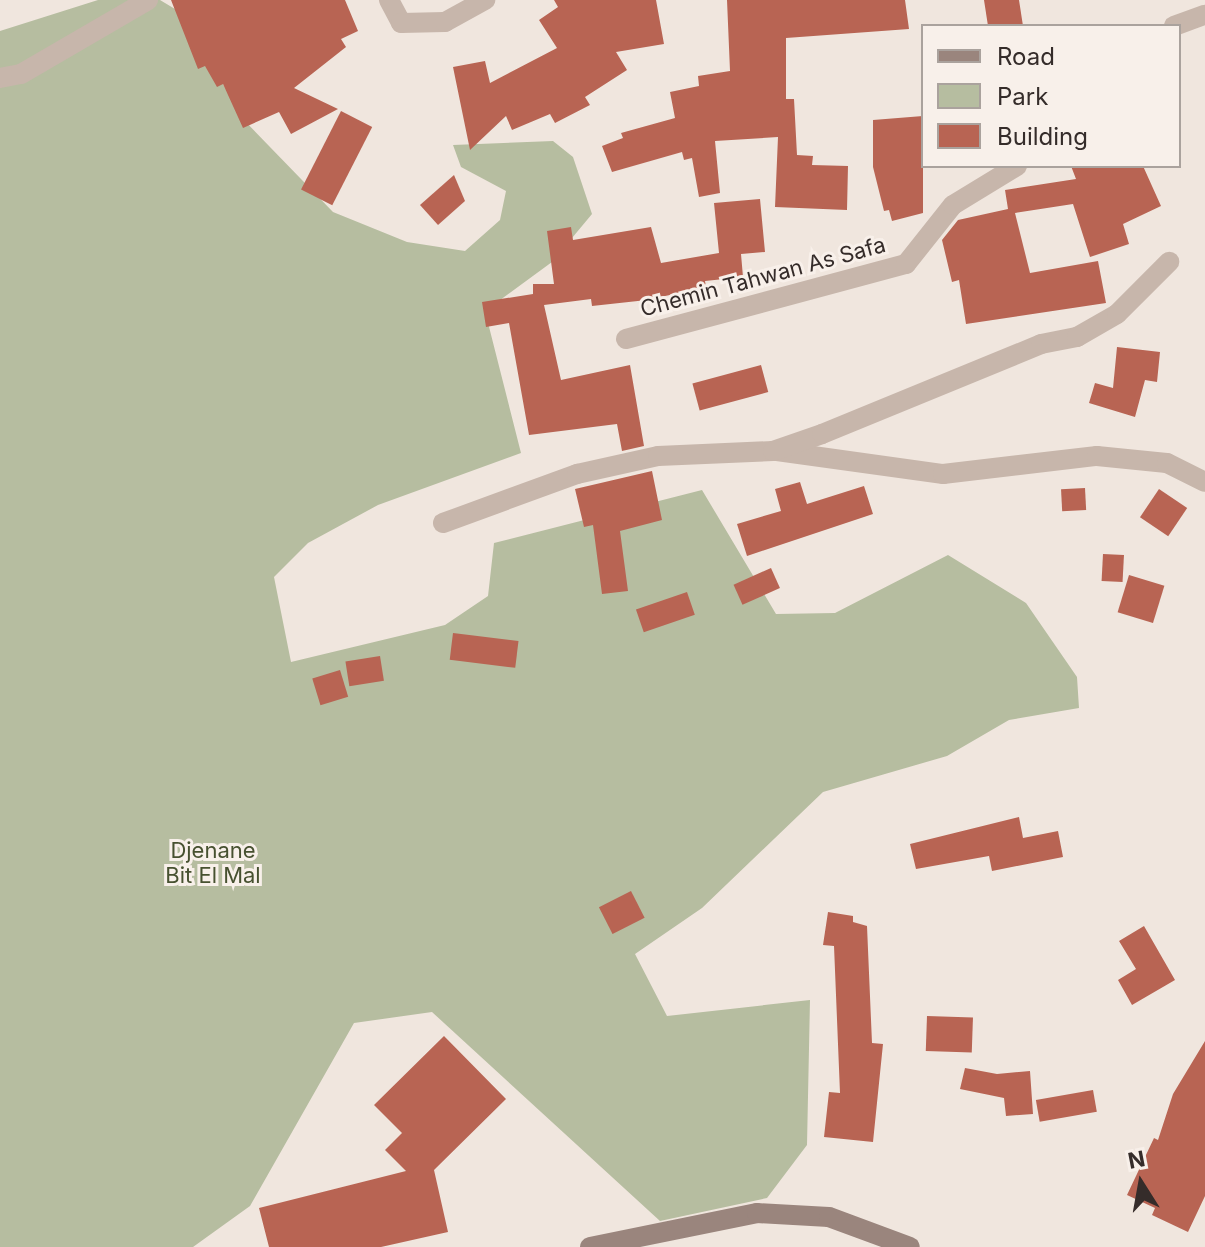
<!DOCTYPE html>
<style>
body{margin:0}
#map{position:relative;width:1205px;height:1247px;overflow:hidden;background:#f0e6de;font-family:Inter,sans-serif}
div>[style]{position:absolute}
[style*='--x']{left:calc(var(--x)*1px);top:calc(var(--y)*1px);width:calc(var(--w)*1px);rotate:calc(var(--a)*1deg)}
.green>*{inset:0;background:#b6bda0}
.building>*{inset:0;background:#b86453;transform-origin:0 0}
.street>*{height:20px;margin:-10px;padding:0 10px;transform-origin:10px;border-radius:10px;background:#c7b6ab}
.secondary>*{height:20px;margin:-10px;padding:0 10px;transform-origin:10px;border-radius:10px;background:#9a857d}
span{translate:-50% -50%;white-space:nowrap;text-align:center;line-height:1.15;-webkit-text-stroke:6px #f8f0ea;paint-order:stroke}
.street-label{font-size:22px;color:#352c2a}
.park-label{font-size:22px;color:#475130}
.legend{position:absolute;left:921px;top:24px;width:260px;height:144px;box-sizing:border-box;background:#f8f0ea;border:2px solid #aaa29d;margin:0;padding:10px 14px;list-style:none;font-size:24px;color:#352c2a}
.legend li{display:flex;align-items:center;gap:16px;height:40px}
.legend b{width:40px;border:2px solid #aaa29d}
.north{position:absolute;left:1101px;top:1143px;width:80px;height:80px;-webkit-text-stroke:6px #f8f0ea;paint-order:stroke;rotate:349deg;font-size:22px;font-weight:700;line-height:32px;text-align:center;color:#352c2a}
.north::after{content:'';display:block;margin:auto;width:28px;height:36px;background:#352c2a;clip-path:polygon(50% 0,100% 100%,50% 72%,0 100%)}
</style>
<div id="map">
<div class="green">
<div style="clip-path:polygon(98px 0,160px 0,185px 15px,241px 117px,333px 212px,407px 242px,465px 251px,500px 220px,506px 191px,461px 167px,453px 145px,553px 141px,573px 157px,592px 214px,552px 262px,485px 311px,521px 453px,378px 505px,308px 543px,274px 577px,291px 662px,445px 625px,488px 596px,494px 543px,702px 490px,776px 614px,835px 613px,948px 555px,1026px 603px,1077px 677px,1079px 708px,1009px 720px,947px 756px,823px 792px,702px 908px,635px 954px,667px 1016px,810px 1000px,807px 1145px,767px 1198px,660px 1221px,432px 1012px,354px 1023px,250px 1206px,193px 1247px,0 1247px,0 31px)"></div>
</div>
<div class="building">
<div style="clip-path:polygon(171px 0,345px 0,358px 31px,341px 39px,346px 47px,294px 88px,338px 109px,291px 134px,279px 112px,243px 128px,223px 84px,217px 87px,205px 66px,198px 69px)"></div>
<div style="clip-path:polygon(554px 0,656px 0,664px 44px,616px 52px,627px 70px,585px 97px,590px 105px,555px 123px,550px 114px,512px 130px,506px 116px,470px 150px,453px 67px,485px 61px,490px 83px,557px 48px,539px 20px,558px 7px)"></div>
<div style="clip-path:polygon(727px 0,905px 0,909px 29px,786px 38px,786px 99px,794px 99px,797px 155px,813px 156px,812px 165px,848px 166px,847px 210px,775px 207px,778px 137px,715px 141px,720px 193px,699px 197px,692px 158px,684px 160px,682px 152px,612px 172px,602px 146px,623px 138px,621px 133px,675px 118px,670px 92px,699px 86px,698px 76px,730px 71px)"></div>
<div style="clip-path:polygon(984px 0,1019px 0,1023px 26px,988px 26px)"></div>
<div style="left:341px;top:111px;width:35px;height:88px;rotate:27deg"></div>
<div style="clip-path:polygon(923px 116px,923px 213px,892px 221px,889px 210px,884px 211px,873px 167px,873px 120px)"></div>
<div style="clip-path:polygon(1071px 166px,1143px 166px,1161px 206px,1123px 224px,1129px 244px,1090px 257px,1073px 204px,1015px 213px,1030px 273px,1098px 261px,1106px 303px,966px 324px,959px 280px,952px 282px,942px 240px,958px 220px,1008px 209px,1005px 190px,1076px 179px)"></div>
<div style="clip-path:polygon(454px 175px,465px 201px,438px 225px,420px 205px)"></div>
<div style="clip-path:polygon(760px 199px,765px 252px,741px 254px,743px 277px,705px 281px,706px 287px,647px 300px,592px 306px,591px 299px,544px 305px,561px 380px,630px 365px,644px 446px,622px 451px,617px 424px,529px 435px,509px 323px,486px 327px,482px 302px,533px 294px,533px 284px,554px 284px,547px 231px,571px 227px,573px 240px,651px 227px,661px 263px,719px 253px,714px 203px)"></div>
<div style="clip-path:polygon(1117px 347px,1160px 352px,1157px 382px,1145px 380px,1135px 417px,1089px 403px,1095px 383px,1113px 388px)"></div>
<div style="left:761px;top:365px;width:28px;height:71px;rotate:75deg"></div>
<div style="clip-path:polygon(652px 471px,662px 520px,620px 531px,628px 591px,602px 594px,593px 525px,584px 527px,575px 489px)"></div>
<div style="clip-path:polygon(800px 482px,807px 504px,864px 486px,873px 514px,747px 556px,737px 524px,781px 511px,775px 489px)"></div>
<div style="left:1085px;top:488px;width:22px;height:24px;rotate:87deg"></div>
<div style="left:1159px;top:489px;width:34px;height:34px;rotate:34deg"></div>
<div style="left:1103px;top:554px;width:21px;height:27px;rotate:3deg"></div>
<div style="left:771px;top:568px;width:22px;height:41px;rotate:66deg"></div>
<div style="left:1129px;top:575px;width:37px;height:39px;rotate:17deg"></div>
<div style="left:687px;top:592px;width:24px;height:54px;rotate:71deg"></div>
<div style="left:453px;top:633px;width:66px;height:27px;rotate:7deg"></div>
<div style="left:380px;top:656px;width:25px;height:35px;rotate:81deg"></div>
<div style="left:340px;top:670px;width:28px;height:29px;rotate:73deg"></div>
<div style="clip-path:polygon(1019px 817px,1023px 838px,1058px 831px,1063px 857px,992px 871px,989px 856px,916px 869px,910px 844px)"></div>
<div style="left:631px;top:891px;width:30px;height:36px;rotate:63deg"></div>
<div style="clip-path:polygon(828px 912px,853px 916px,853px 922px,867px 926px,872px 1043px,883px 1044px,873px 1142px,824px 1137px,829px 1092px,840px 1093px,834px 946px,823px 945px)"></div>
<div style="clip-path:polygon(1144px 926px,1175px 980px,1132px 1005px,1118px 980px,1136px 969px,1119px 941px)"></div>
<div style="left:927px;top:1016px;width:46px;height:35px;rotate:2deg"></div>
<div style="clip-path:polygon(444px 1036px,506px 1099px,434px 1170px,448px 1232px,381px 1247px,269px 1247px,259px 1208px,406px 1171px,385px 1150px,402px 1133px,374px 1105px)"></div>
<div style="clip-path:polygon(1205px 1041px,1205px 1196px,1188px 1232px,1152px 1215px,1155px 1208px,1127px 1195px,1154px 1138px,1158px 1140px,1173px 1094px)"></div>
<div style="clip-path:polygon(965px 1068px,997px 1074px,1030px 1071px,1033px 1114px,1006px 1116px,1004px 1098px,960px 1089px)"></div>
<div style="left:1093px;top:1090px;width:22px;height:58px;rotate:80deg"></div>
</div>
<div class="street">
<div style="--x:389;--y:0;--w:26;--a:62"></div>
<div style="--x:401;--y:23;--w:44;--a:-1.3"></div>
<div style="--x:445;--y:22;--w:46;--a:-28.8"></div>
<div style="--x:1174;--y:26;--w:33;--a:-20"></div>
<div style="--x:0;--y:78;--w:21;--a:-11"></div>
<div style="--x:21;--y:74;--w:147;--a:-30.2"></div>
<div style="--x:626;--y:339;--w:290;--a:-15"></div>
<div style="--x:906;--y:264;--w:75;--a:-51.5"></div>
<div style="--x:953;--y:205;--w:75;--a:-31.4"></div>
<div style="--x:777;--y:451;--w:168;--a:7.9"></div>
<div style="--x:943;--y:474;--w:155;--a:-6.7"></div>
<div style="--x:1097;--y:456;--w:70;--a:5.7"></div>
<div style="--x:1167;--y:463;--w:42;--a:26.6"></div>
<div style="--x:443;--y:523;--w:143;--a:-20.1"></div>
<div style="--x:577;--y:474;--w:83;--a:-12.5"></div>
<div style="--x:658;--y:456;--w:115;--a:-2.5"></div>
<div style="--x:773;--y:451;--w:52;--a:-19.1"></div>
<div style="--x:822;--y:434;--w:237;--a:-22.3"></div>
<div style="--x:1041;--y:344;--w:37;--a:-11"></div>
<div style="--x:1077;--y:337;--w:46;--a:-29.9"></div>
<div style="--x:1117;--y:314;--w:74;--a:-45"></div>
</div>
<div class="secondary">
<div style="--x:590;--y:1247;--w:170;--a:-11.5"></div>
<div style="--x:757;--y:1213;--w:72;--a:3.2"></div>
<div style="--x:829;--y:1217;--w:86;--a:20.3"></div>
</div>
<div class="street-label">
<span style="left:763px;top:277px;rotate:-15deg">Chemin Tahwan As Safa</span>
</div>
<div class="park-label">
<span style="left:213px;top:863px">Djenane<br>Bit El Mal</span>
</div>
<ul class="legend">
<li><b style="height:10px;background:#9a857d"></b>Road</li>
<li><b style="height:22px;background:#b6bda0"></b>Park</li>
<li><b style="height:22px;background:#b86453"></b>Building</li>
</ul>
<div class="north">N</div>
</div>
